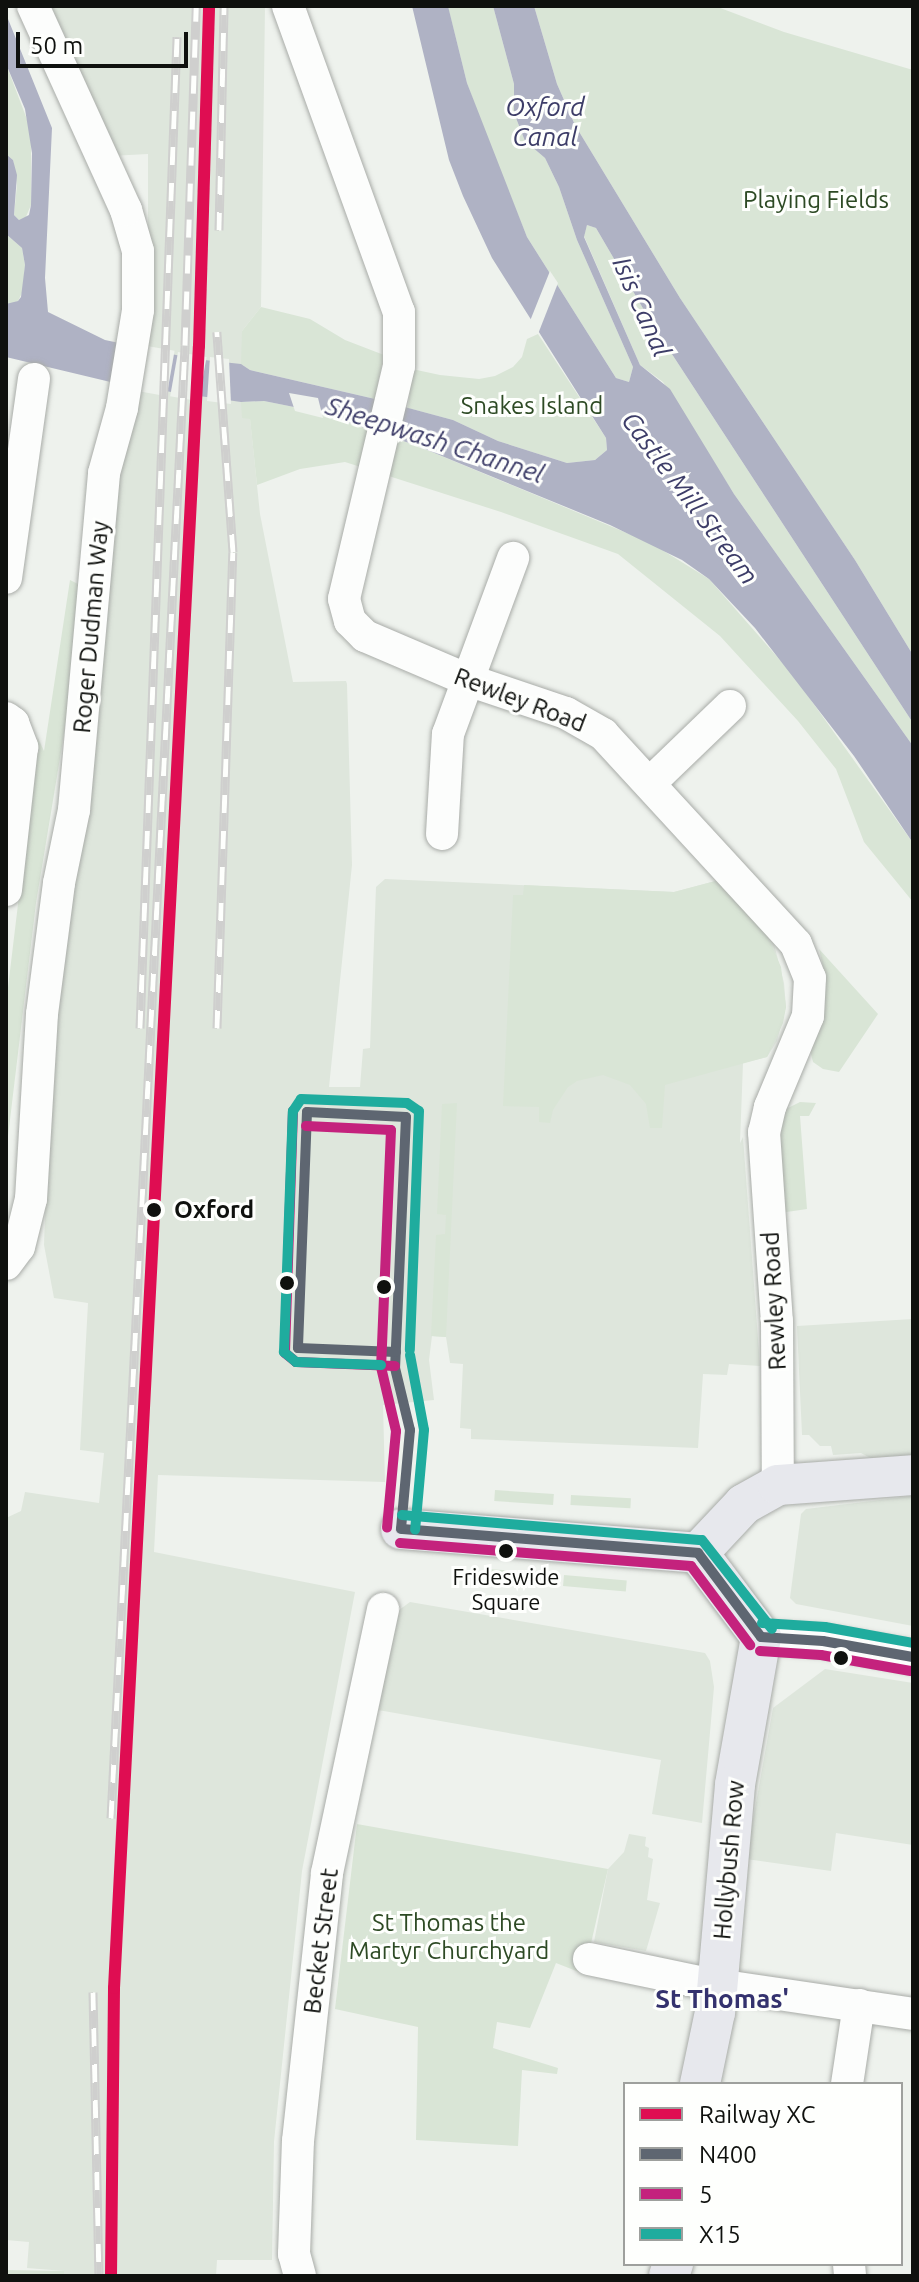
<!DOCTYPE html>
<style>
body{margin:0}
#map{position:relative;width:919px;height:2282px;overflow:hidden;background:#eef2ed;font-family:Ubuntu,sans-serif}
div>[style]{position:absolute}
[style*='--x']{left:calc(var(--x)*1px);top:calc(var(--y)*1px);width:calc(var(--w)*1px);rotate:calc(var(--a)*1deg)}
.built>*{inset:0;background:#dee6dc}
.green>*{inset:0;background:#d9e5d6;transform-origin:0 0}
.water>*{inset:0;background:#afb2c4}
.pier>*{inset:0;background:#eef2ed;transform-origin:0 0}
.roads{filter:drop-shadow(0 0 2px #a9aca8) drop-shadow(0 0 2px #a9aca8)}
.minor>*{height:32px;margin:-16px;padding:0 16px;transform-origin:16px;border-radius:16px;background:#fcfdfc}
.major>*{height:40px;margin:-20px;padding:0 20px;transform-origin:20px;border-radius:20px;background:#e7e8ed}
.rail>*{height:9px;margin-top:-4.5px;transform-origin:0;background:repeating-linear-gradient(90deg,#fefffd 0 18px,#cfcfce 0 36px);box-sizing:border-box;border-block:2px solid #cfcfce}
.bus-1>*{height:10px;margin:-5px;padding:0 5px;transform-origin:5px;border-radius:5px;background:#5e6671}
.bus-2>*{height:10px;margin:-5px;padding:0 5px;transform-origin:5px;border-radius:5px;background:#c4227d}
.bus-3>*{height:10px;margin:-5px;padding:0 5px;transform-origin:5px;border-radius:5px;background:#1fac9e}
.rail-1>*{height:12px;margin:-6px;padding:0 6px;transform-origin:6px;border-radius:6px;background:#df0d52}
.dots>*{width:22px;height:22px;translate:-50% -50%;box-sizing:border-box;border:4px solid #fefffd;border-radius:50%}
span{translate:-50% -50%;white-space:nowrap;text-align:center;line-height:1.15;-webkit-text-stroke:6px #fefffd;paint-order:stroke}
.bus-label{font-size:22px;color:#0f110e}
.park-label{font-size:24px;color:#2d4a24}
.street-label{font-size:24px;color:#0f110e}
.stop-label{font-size:24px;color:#0f110e;font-weight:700}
.left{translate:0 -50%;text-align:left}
.water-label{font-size:26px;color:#3d3d68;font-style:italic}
.neighbourhood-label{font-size:26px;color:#34326e;font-weight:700}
.frame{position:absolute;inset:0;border:8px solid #0f110e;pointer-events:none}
.legend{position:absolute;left:623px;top:2082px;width:280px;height:184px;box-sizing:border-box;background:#fefffd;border:2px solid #9ea09d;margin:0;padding:10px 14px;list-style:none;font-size:24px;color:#0f110e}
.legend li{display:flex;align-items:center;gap:16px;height:40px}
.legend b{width:40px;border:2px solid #9ea09d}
.scale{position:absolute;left:16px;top:32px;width:172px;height:36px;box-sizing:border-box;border:4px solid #0f110e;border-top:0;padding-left:10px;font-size:24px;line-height:28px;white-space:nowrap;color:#0f110e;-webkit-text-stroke:6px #fefffd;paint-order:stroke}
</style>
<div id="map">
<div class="built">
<div style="clip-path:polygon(44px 6px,265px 6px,261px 307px,242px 331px,242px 418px,250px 418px,260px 514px,293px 682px,346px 681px,347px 684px,352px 865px,329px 1087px,360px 1087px,363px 1049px,370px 1048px,376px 887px,385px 879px,674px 892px,723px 879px,774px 944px,784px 983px,786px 1007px,777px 1041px,767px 1057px,743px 1063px,740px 1143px,743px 1137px,760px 1366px,729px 1364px,727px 1375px,703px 1374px,698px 1448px,471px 1439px,471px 1429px,460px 1428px,463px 1364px,450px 1363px,446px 1337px,432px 1336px,429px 1360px,434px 1400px,383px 1405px,385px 1482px,158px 1475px,154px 1552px,355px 1592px,302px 1871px,274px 2142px,272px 2260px,217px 2260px,216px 2276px,64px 2276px,64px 2271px,27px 2268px,29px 2242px,6px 2240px,6px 1518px,21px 1511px,25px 1492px,99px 1503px,104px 1453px,80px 1450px,88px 1303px,54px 1298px,44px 1245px,52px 1016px,102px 553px,148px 296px,148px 154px,110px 156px)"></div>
<div style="clip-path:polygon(913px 1319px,913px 1457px,872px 1459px,861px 1453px,833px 1455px,831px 1446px,820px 1446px,809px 1435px,802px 1435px,797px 1326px)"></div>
<div style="clip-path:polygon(913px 1496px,913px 1626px,796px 1604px,790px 1598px,801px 1514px,806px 1509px)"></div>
<div style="clip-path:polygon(410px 1602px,705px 1653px,710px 1661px,714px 1687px,702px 1823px,652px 1814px,661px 1760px,378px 1710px,399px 1610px)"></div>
<div style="clip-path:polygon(825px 1669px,913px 1683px,913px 1845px,836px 1833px,831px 1871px,746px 1859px,773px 1708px)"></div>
<div style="clip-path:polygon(629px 1834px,646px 1837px,645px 1846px,649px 1848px,648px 1857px,653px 1859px,647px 1900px,660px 1903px,646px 1951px,594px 1942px,608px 1869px,624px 1852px)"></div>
</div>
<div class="green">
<div style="clip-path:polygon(493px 6px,514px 84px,514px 113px,525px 141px,545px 158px,559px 187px,577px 240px,633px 367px,629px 382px,616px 378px,527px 237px,487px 138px,467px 83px,448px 7px)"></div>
<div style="clip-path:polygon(534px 6px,715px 6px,784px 32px,913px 70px,913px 655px,855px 560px,680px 298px,575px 125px,557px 84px)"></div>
<div style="clip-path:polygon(6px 64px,31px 130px,31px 205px,25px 219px,19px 220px,14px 215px,17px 185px,13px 160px,6px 154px)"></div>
<div style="clip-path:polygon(587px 225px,596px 228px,651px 322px,913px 723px,913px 746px,734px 494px,663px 382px,640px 365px,584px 236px)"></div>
<div style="clip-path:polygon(6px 234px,22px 248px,25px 265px,23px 291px,18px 301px,11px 304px,6px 304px)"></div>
<div style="clip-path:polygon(261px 307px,310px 319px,345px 340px,384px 355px,375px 399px,250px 370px,241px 364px,242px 331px)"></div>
<div style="clip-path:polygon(538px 334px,606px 438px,607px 450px,595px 460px,567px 463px,498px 441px,453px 420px,408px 408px,412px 369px,440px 375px,479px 379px,495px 376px,513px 367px,522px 357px,527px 339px)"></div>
<div style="clip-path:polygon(264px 401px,314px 411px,415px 445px,651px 543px,709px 579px,793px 675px,913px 843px,913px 902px,864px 842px,836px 769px,798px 721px,720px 636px,618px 554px,501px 512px,345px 462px,300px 469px,257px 485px,250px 419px,242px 418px,241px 402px)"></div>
<div style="clip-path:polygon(70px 580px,88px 589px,36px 903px,6px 1153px,6px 1004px,38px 738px,44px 751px)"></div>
<div style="clip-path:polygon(723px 879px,763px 926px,781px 967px,786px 1007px,783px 1023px,767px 1057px,665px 1085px,662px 1128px,650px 1128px,646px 1104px,630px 1085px,603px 1075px,577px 1081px,568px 1087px,553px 1110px,550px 1123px,539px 1122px,539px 1107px,503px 1106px,513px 895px,523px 895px,524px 885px,674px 892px)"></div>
<div style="clip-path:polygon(819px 949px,878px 1014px,839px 1072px,823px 1069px,813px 1062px,810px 1050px,818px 1033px,824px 1004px,824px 971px)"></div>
<div style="clip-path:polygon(800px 1102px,816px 1103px,809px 1116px,800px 1116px,807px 1209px,780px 1213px,779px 1119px,786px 1109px)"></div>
<div style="clip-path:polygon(457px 1103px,446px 1337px,431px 1336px,436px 1235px,445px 1234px,446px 1215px,437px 1214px,442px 1104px)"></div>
<div style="left:495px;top:1490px;width:59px;height:11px;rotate:4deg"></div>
<div style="left:571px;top:1495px;width:60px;height:10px;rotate:3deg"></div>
<div style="left:487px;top:1569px;width:65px;height:13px;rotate:4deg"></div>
<div style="left:564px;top:1575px;width:63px;height:11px;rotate:5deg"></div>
<div style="clip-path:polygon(357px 1824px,608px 1869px,584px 1974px,556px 1963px,530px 2028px,497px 2022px,493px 2048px,558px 2068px,557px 2074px,522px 2070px,518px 2146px,416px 2140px,418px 2027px,335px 2009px)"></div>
<div style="clip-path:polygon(6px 2270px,64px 2271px,64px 2276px,6px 2276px)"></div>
</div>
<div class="water">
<div style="clip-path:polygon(412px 6px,448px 6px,467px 83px,527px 237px,616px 378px,629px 382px,633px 367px,577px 240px,559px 187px,545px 158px,525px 141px,514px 113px,514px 84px,493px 6px,534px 6px,557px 84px,575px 125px,680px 298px,855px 560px,913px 655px,913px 723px,651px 322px,596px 228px,587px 225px,584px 237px,640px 365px,670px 389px,734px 494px,913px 746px,913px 843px,854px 756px,755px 628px,709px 579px,682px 560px,610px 525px,415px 445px,314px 411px,264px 401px,241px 402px,123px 385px,6px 357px,6px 304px,18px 301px,21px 297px,25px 265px,22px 248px,6px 234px,6px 154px,13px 160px,17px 175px,14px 215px,19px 220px,29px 215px,31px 205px,32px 153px,25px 109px,6px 64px,6px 14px,52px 128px,45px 278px,48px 312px,105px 340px,195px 359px,241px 364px,250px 370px,375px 399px,453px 420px,498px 441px,567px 463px,595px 460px,607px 450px,606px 438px,492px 258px,463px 196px,449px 160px)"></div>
</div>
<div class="pier">
<div style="clip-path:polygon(550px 271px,558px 283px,538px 334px,530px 321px)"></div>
<div style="left:147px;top:346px;width:28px;height:46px;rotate:10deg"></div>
<div style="left:178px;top:352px;width:29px;height:45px;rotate:10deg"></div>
<div style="clip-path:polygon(210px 357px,229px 359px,231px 404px,207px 401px)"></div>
<div style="clip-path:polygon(289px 393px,318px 398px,323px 418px,295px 411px)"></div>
</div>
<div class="roads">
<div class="minor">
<div style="--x:288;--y:6;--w:326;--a:70.1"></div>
<div style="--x:399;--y:312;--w:54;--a:90"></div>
<div style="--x:399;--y:366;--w:239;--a:103.3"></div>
<div style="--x:344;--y:599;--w:23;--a:75"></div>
<div style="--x:350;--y:621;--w:21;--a:45"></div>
<div style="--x:365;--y:636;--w:112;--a:23.1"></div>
<div style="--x:468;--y:680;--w:103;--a:18.6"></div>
<div style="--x:566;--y:713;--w:43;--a:29.6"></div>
<div style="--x:603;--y:734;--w:285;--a:47.4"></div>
<div style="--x:796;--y:944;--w:37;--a:68"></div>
<div style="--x:810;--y:978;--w:38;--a:93"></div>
<div style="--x:808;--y:1016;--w:99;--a:112.7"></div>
<div style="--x:770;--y:1107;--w:26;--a:103"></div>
<div style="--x:764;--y:1132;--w:189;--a:86.1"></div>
<div style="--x:777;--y:1321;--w:164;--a:89.7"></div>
<div style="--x:6;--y:578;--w:201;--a:-82"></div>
<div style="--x:6;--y:718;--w:9;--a:36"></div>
<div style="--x:13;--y:723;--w:26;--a:69"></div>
<div style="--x:22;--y:747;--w:144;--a:96.4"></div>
<div style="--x:650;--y:783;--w:111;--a:-43.9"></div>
<div style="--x:442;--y:834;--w:100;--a:-86.6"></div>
<div style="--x:448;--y:734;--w:188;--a:-69.7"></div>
<div style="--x:6;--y:1264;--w:21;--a:-53"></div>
<div style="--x:19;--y:1247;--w:49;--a:-76"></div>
<div style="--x:31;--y:1199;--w:185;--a:-86.6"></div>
<div style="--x:42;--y:1014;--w:132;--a:-82.6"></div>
<div style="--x:59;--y:883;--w:75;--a:-78.4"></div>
<div style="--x:74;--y:810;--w:338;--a:-84.9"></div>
<div style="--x:104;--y:473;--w:67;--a:-74.5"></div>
<div style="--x:122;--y:408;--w:99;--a:-80.7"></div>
<div style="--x:138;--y:310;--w:59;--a:-90"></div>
<div style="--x:138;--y:251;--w:43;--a:-106.3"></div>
<div style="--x:126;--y:210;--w:224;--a:-114.5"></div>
<div style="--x:761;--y:1637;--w:62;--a:3.7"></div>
<div style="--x:823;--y:1641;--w:91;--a:10.1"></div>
<div style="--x:589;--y:1959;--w:117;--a:11.8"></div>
<div style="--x:704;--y:1983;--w:211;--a:8.4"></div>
<div style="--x:847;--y:2084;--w:80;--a:-81.4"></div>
<div style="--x:849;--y:2264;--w:12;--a:85"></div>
<div style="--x:300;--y:2276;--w:23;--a:-105"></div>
<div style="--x:294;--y:2254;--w:113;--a:-88"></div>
<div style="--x:298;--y:2141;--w:270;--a:-83.8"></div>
<div style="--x:327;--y:1873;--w:270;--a:-78"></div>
</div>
<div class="major">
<div style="--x:401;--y:1529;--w:298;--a:4.6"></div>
<div style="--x:698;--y:1553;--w:105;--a:53.1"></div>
<div style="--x:761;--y:1637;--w:150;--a:100"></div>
<div style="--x:735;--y:1785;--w:228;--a:95"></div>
<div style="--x:715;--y:2012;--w:74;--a:101.8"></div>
<div style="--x:698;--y:1553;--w:67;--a:-46.8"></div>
<div style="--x:744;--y:1504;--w:39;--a:-29"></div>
<div style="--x:778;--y:1485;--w:135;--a:-4.2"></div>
<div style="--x:669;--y:2276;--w:13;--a:-72"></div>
</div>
</div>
<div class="rail">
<div style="--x:219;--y:230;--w:224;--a:-88.7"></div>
<div style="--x:140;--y:1028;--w:992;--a:-87.86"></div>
<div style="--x:217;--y:1028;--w:476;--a:-88.1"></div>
<div style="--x:233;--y:552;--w:221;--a:-94.2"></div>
<div style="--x:111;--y:1818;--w:1475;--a:-87.12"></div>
<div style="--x:185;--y:345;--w:339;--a:-88.1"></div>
<div style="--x:93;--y:1992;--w:284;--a:88.8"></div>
</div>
<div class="bus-1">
<div style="--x:307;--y:1112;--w:99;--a:2.9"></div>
<div style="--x:406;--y:1117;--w:251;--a:92.5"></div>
<div style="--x:395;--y:1368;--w:64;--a:76.4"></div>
<div style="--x:410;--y:1430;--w:99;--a:95.2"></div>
<div style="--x:307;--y:1112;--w:236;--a:92.2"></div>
<div style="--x:298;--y:1348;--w:98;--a:2.3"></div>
<div style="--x:401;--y:1529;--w:298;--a:4.6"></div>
<div style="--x:698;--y:1553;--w:105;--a:53.1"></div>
<div style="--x:761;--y:1637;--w:62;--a:3.7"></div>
<div style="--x:823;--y:1641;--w:91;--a:10.1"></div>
</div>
<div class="bus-2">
<div style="--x:293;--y:1111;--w:242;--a:91.9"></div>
<div style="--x:285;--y:1353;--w:14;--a:39"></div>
<div style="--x:296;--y:1362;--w:99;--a:2.3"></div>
<div style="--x:306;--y:1126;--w:85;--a:2.7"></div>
<div style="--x:391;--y:1130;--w:237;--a:92.4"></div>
<div style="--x:381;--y:1367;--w:66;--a:76.8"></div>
<div style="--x:396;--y:1431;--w:97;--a:95.3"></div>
<div style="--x:400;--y:1543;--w:292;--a:4.5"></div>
<div style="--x:691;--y:1566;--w:99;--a:53.2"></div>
<div style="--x:760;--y:1651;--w:61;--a:3.8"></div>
<div style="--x:821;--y:1655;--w:91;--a:10.1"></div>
</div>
<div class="bus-3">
<div style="--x:410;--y:1355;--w:76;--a:79.4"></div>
<div style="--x:424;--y:1430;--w:100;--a:95.1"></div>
<div style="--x:381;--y:1365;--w:85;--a:-178"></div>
<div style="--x:296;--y:1362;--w:16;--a:-140"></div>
<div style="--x:284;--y:1352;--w:241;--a:-87.9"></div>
<div style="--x:293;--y:1111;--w:14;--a:-56"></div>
<div style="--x:301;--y:1099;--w:106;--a:2.2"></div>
<div style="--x:407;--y:1103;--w:14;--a:34"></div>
<div style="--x:419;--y:1111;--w:239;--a:92.2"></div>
<div style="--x:402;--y:1515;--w:301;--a:4.8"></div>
<div style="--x:702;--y:1540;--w:113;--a:51.8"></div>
<div style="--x:762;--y:1623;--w:63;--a:3.6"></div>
<div style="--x:825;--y:1627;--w:89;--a:10.3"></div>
</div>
<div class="rail-1">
<div style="--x:111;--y:2276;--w:288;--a:-89.4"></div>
<div style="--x:114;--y:1988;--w:1644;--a:-87.04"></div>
<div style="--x:199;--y:346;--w:340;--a:-88.3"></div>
</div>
<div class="dots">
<div style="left:154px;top:1210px;background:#0f110e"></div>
<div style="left:287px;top:1283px;background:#0f110e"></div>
<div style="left:384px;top:1287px;background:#0f110e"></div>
<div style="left:506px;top:1551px;background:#0f110e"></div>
<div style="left:841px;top:1658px;background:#0f110e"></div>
</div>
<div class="bus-label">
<span style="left:506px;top:1589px">Frideswide<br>Square</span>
</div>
<div class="park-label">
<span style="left:816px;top:200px">Playing Fields</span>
<span style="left:532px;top:406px">Snakes Island</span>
<span style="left:449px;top:1937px">St Thomas the<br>Martyr Churchyard</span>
</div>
<div class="street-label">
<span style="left:91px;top:627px;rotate:-85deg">Roger Dudman Way</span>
<span style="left:520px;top:700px;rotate:21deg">Rewley Road</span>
<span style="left:774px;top:1301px;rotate:-93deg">Rewley Road</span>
<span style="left:729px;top:1860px;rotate:-85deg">Hollybush Row</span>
<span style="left:321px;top:1941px;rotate:-83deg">Becket Street</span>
</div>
<div class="stop-label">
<span class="left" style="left:174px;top:1210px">Oxford</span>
</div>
<div class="water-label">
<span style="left:545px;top:122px">Oxford<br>Canal</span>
<span style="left:642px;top:307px;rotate:66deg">Isis Canal</span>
<span style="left:435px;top:440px;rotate:18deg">Sheepwash Channel</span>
<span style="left:690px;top:498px;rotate:53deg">Castle Mill Stream</span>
</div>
<div class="neighbourhood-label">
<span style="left:722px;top:1999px">St Thomas'</span>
</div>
<div class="frame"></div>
<ul class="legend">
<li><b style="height:10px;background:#df0d52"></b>Railway XC</li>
<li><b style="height:10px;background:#5e6671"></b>N400</li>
<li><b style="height:10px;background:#c4227d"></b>5</li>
<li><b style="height:10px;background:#1fac9e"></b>X15</li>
</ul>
<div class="scale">50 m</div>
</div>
